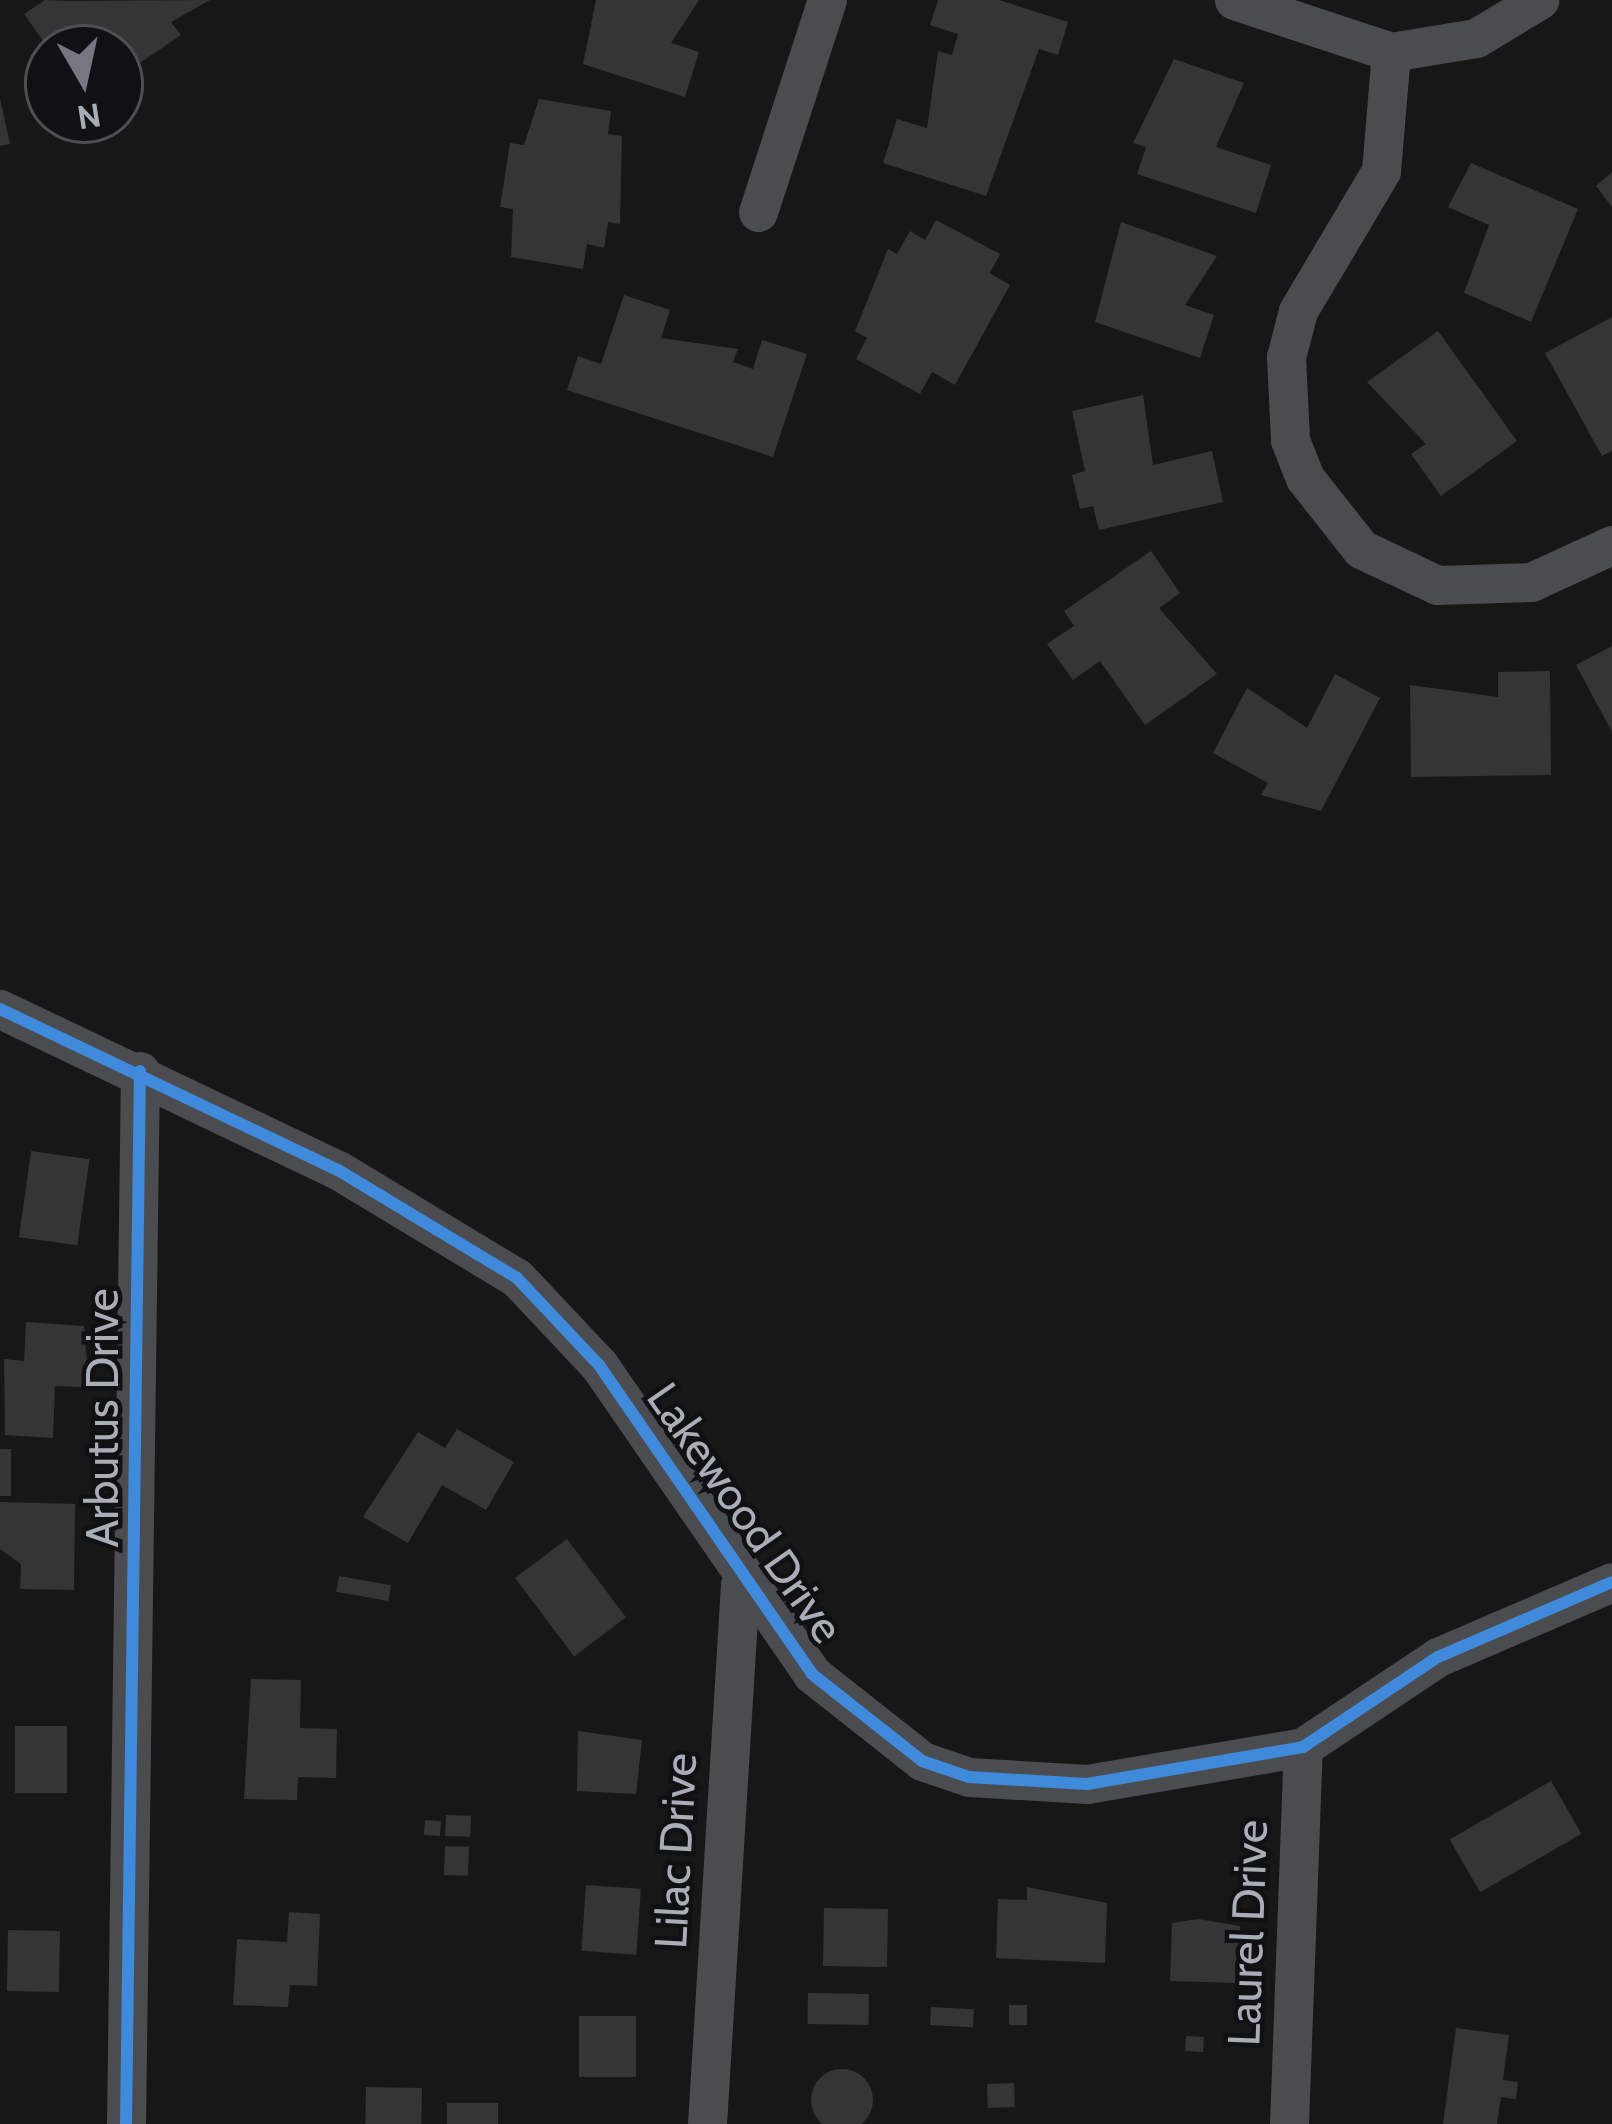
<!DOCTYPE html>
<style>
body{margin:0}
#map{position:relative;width:1612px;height:2124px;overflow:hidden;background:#171717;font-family:Cabin,sans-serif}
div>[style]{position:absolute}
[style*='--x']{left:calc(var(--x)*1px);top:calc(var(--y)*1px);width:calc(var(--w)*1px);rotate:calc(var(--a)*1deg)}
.building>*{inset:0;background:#353536;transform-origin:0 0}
.round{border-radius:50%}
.street>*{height:39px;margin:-19.5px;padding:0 19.5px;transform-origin:19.5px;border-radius:19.5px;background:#4b4c50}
.cycleway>*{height:12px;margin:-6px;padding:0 6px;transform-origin:6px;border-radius:6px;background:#408adc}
span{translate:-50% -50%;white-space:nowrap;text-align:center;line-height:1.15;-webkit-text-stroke:9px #111113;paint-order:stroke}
.street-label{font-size:45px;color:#a8adb8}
.north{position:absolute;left:24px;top:24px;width:120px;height:120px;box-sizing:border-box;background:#111113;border:3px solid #4d4f55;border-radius:50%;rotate:171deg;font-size:33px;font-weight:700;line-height:48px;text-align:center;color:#a8adb8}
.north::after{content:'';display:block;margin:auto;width:42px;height:54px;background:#757880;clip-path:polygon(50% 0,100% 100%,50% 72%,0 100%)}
</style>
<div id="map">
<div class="building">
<div style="clip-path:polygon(45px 0,69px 1px,210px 0,171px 22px,181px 35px,128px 71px,120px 48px,48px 48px,24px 14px)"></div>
<div style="clip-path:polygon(596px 0,699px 0,671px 43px,699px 52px,685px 97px,583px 64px)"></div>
<div style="clip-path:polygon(938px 0,999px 0,1068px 22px,1058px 55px,1039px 49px,986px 196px,883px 163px,897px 119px,927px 128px,938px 51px,952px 55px,958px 34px,930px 25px)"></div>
<div style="clip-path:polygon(1174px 59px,1244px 83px,1216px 147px,1271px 165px,1256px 213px,1137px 174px,1146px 147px,1133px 143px)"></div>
<div style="clip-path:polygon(0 98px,10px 144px,0 146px)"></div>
<div style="clip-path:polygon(539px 99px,611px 111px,608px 134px,622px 136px,620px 224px,608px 222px,604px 248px,587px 244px,583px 269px,511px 257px,513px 209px,500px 207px,510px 143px,524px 145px)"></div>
<div style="clip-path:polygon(1471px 163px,1578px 209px,1531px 322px,1464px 293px,1489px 225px,1448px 207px)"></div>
<div style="clip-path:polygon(1612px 172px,1612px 207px,1596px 186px)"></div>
<div style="clip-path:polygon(936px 220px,1000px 254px,990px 273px,1010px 285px,955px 385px,932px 372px,920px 394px,856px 359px,867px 338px,855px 331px,888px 249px,897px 254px,910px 231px,925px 240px)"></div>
<div style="clip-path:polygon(1121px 222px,1217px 256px,1185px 305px,1214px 315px,1200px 358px,1095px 322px)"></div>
<div style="clip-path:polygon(624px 295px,670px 310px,661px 338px,738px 349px,733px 362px,753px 369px,762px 340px,807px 354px,773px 457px,567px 390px,578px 356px,601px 364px)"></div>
<div style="clip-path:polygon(1612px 317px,1612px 451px,1602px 456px,1545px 353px)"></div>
<div style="clip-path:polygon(1438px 331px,1517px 441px,1441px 496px,1411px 454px,1426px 444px,1367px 382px)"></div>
<div style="clip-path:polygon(1143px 395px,1153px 465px,1212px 451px,1223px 502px,1099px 530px,1093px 506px,1080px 509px,1072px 475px,1085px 471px,1072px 411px)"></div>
<div style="clip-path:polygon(1151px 551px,1180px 593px,1159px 608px,1217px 674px,1145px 725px,1100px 661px,1073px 680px,1047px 644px,1074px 626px,1064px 611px)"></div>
<div style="clip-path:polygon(1612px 646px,1612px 732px,1576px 665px)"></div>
<div style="clip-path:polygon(1550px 671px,1551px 775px,1411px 777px,1410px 685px,1498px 697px,1498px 672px)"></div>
<div style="clip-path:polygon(1335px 674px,1380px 698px,1321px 811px,1261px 795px,1268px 783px,1213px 753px,1247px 688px,1307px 728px)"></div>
<div style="left:31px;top:1151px;width:59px;height:87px;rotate:8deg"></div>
<div style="clip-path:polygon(26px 1322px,84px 1326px,87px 1365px,81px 1387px,55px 1386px,53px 1438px,5px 1435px,4px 1359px,24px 1361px)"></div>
<div style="clip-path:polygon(457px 1429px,514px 1462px,486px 1510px,442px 1485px,408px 1543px,363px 1517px,418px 1432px,445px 1448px)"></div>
<div style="left:0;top:1449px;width:11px;height:47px"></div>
<div style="clip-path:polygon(0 1502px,75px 1504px,74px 1590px,20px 1589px,21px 1564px,0 1549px)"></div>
<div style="left:567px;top:1539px;width:98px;height:65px;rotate:53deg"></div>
<div style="left:339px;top:1576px;width:53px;height:16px;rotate:10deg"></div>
<div style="clip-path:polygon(251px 1679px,301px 1680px,300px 1728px,337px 1729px,336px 1778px,298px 1777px,297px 1800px,244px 1799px)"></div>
<div style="left:15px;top:1726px;width:52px;height:67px"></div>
<div style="clip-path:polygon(578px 1731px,642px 1740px,636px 1794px,577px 1791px)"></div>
<div style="left:1551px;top:1781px;width:61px;height:117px;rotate:60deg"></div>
<div style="left:446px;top:1815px;width:25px;height:21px;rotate:2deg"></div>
<div style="left:425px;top:1820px;width:16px;height:15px;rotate:4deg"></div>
<div style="left:445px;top:1846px;width:24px;height:29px;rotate:2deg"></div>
<div style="left:586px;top:1885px;width:55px;height:66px;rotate:4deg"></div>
<div style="clip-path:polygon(1027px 1887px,1107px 1903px,1105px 1963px,996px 1958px,998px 1899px,1027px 1900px)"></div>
<div style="left:824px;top:1908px;width:64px;height:58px;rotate:1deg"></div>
<div style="clip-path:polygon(289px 1912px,320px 1914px,317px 1986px,290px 1985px,288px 2007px,233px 2005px,237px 1939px,287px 1942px)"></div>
<div style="clip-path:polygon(1198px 1919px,1240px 1926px,1238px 1983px,1170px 1981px,1172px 1923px)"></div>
<div style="left:8px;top:1930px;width:52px;height:61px;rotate:1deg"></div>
<div style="left:808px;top:1993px;width:61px;height:31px;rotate:1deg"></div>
<div style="left:1009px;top:2005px;width:18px;height:20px"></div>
<div style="left:931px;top:2007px;width:43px;height:18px;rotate:3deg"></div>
<div style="left:579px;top:2016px;width:57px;height:61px"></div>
<div style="clip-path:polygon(1456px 2028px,1509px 2035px,1503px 2080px,1518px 2082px,1516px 2099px,1501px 2097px,1497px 2124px,1443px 2124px)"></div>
<div style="left:1186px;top:2036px;width:18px;height:15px;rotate:3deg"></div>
<div class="round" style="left:811px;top:2069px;width:62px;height:62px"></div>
<div style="left:1014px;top:2083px;width:24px;height:27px;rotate:88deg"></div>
<div style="left:366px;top:2087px;width:56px;height:37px;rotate:1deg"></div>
<div style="left:447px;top:2103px;width:51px;height:21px"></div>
</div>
<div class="street">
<div style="--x:1234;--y:0;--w:165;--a:18.3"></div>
<div style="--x:1391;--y:52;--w:86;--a:-9.4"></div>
<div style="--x:1476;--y:38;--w:74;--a:-31.1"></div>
<div style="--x:1391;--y:52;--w:119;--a:94.8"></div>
<div style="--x:1381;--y:171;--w:163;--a:120.7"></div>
<div style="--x:1298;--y:311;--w:48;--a:104.6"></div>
<div style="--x:1286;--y:357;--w:83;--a:87.2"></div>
<div style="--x:1290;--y:440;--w:41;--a:68.5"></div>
<div style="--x:1305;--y:478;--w:90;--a:51.7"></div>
<div style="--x:1361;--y:549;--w:84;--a:25.3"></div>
<div style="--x:1437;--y:585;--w:94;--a:-1.8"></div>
<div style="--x:1531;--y:582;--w:89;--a:-24.6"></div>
<div style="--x:758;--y:212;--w:223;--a:-72"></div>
<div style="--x:0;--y:1009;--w:374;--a:25.5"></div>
<div style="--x:338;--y:1170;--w:209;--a:31.1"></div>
<div style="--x:517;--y:1278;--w:120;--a:46.7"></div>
<div style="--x:599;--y:1365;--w:375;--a:55.4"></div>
<div style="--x:812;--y:1674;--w:140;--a:38.3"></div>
<div style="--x:922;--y:1761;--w:50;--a:18.8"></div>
<div style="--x:969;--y:1777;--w:118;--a:3.4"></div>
<div style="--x:1087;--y:1784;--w:219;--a:-9.7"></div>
<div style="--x:1303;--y:1747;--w:162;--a:-33.7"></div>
<div style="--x:1438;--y:1657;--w:189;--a:-23.3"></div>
<div style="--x:126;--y:2124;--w:1053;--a:-89.24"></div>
<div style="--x:707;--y:2124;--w:541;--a:-86.5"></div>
<div style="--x:1289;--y:2124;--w:377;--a:-87.9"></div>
</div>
<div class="cycleway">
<div style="--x:0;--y:1009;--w:374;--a:25.5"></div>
<div style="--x:338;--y:1170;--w:209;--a:31.1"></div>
<div style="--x:517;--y:1278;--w:120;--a:46.7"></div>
<div style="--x:599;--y:1365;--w:375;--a:55.4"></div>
<div style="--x:812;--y:1674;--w:140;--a:38.3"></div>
<div style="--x:922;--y:1761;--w:50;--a:18.8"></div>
<div style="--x:969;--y:1777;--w:118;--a:3.4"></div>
<div style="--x:1087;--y:1784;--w:219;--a:-9.7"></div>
<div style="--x:1303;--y:1747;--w:162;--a:-33.7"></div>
<div style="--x:1438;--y:1657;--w:189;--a:-23.3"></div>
<div style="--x:126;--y:2124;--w:1053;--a:-89.24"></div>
</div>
<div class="street-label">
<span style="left:103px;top:1418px;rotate:-90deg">Arbutus Drive</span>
<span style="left:745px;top:1513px;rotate:55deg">Lakewood Drive</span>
<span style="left:676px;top:1851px;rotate:-87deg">Lilac Drive</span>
<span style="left:1248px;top:1933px;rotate:-88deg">Laurel Drive</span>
</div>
<div class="north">N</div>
</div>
